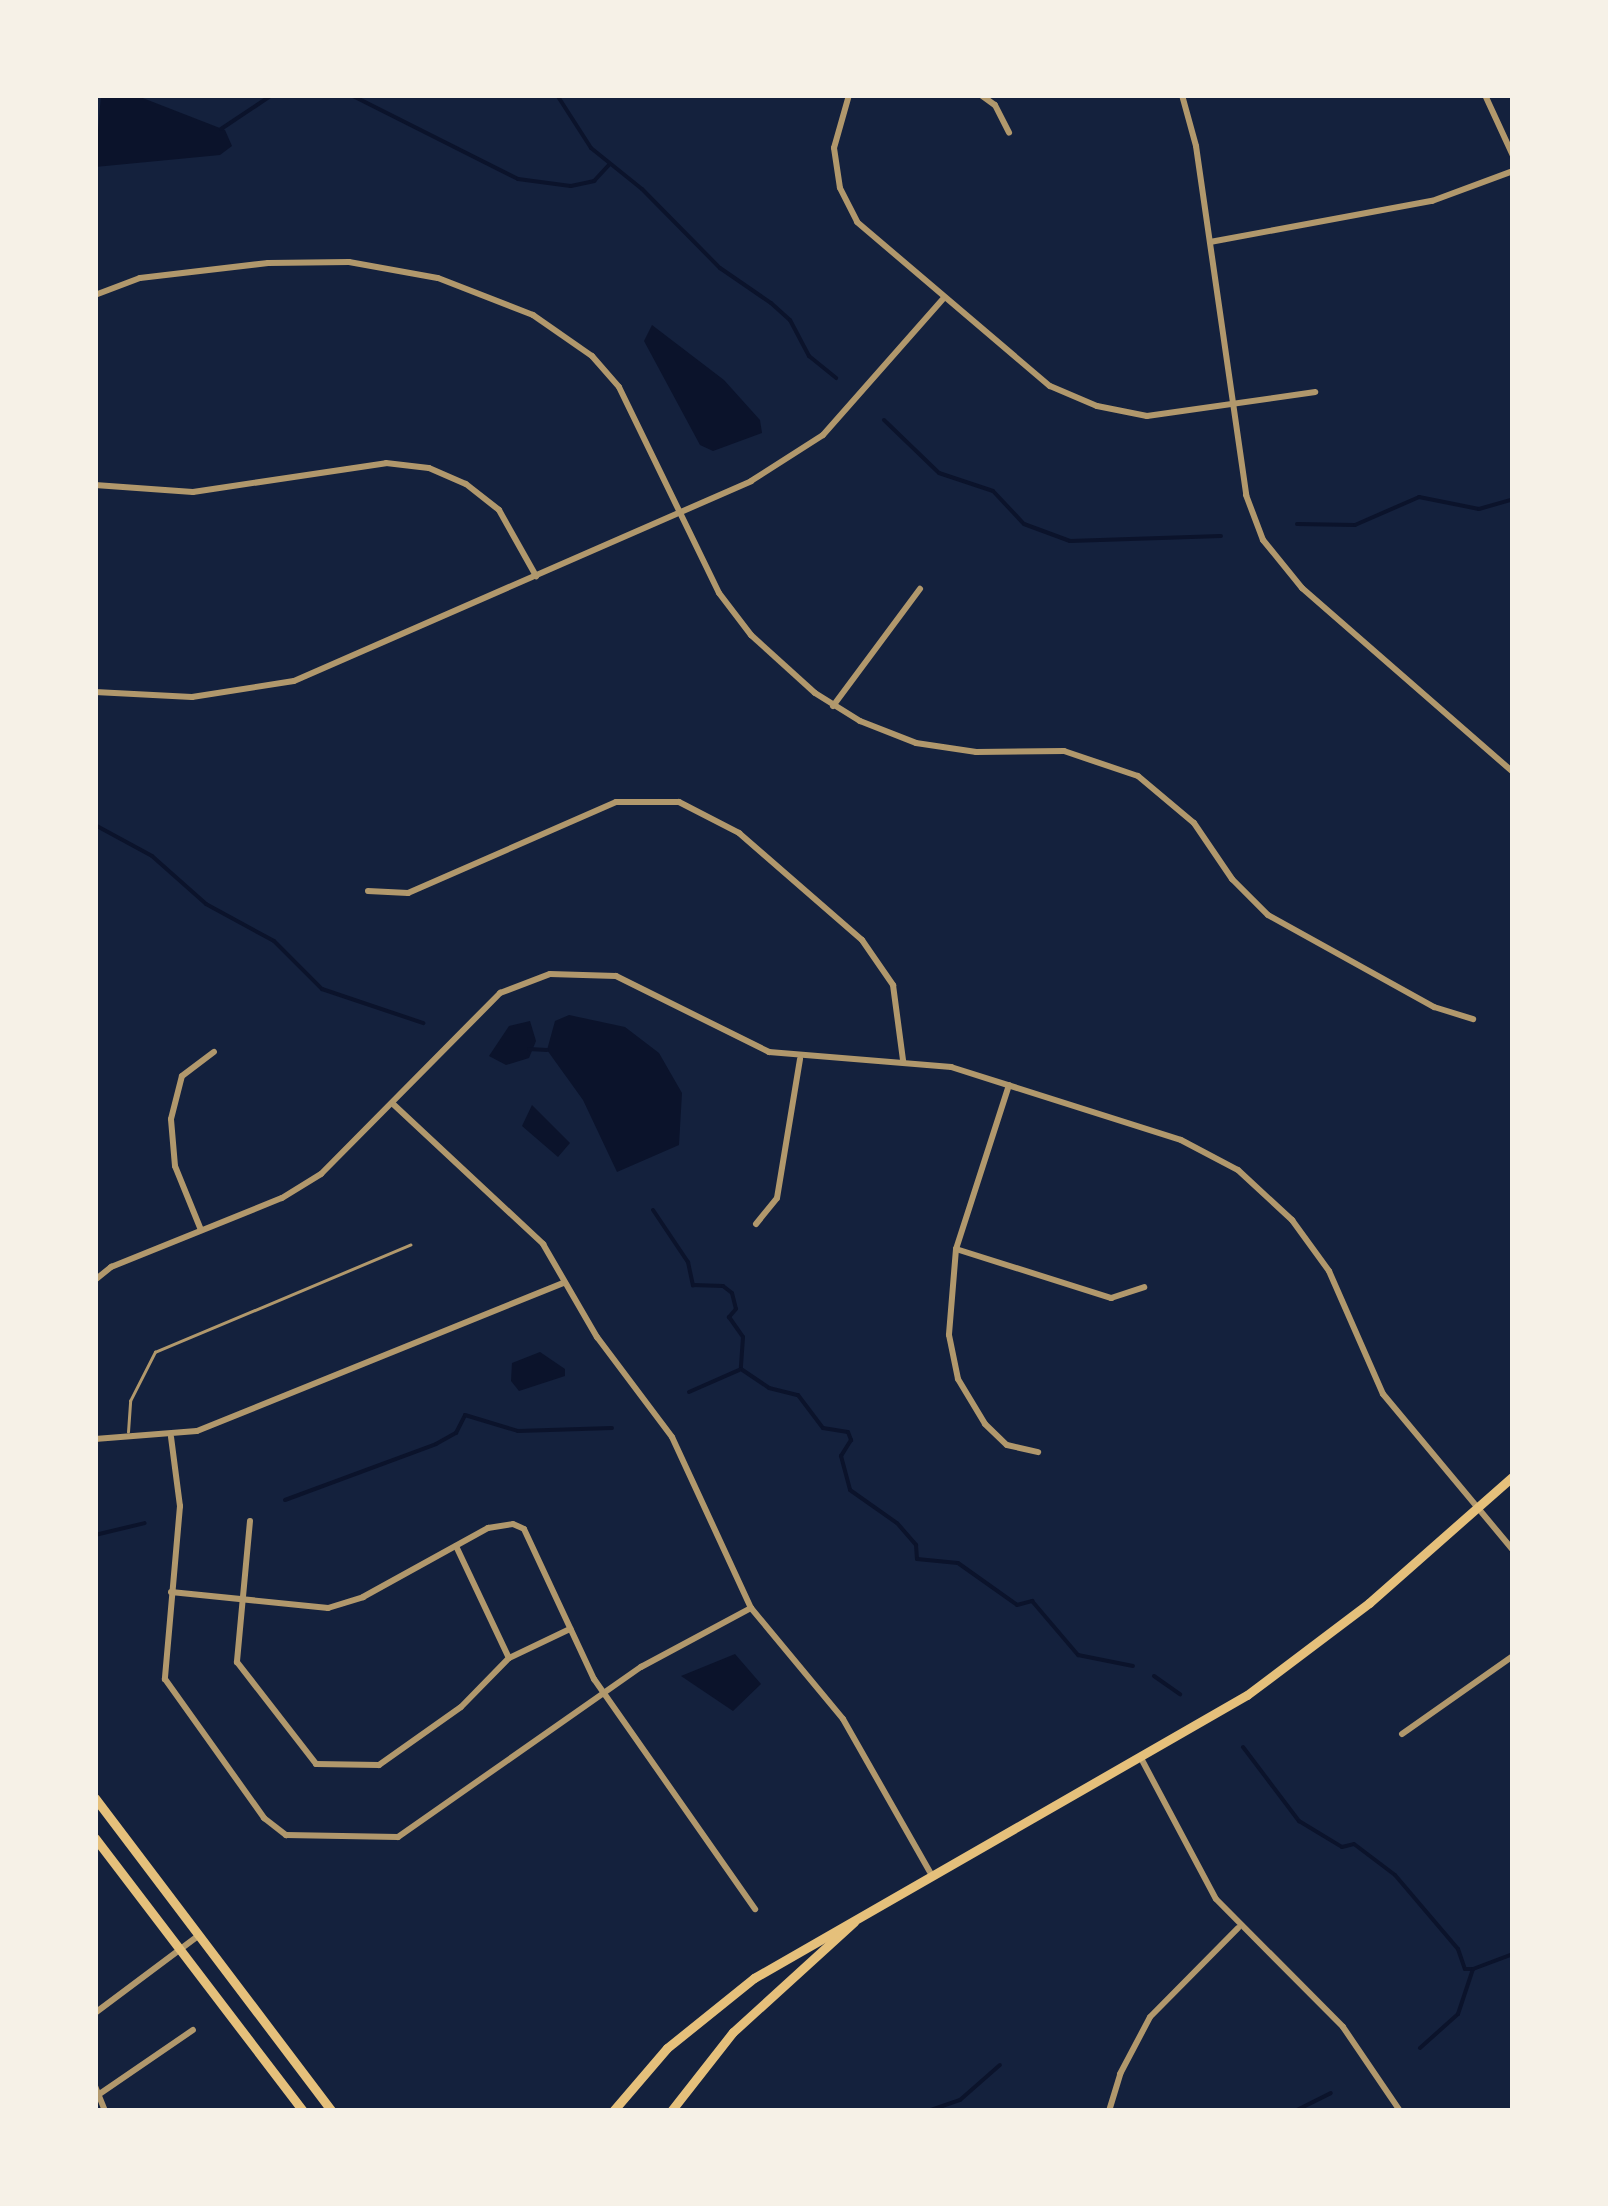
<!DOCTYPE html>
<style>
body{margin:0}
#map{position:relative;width:1608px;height:2206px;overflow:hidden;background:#14213d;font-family:Georgia,serif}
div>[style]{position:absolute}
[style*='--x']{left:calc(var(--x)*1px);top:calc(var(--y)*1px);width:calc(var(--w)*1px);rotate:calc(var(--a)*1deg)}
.water>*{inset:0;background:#0b132b}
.stream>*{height:4px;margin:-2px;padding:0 2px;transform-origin:2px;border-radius:2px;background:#0b132b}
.service>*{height:2.5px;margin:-1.25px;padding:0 1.25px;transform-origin:1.25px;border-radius:1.25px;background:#b1986c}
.minor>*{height:6px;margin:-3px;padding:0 3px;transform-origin:3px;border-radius:3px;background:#b1986c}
.secondary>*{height:9px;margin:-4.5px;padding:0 4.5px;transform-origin:4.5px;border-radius:4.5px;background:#e5c07b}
span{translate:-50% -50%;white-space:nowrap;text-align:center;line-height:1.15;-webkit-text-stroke:10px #f6f1e7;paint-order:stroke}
.frame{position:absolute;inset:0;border:98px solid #f6f1e7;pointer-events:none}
</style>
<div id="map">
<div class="water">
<div style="clip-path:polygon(101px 95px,135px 95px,225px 130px,232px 146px,220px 155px,95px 167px)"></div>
<div style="clip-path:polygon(652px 325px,724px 380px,760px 420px,762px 433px,713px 451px,700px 445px,644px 341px)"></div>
<div style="clip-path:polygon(569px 1015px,625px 1027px,659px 1053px,682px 1093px,679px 1145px,617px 1172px,583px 1100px,547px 1050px,555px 1021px)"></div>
<div style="clip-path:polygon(530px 1021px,536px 1041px,529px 1058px,506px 1065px,489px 1056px,509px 1026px)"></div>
<div style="clip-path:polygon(532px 1105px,570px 1143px,558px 1157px,522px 1126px)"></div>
<div style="clip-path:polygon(540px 1352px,565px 1369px,565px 1376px,519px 1391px,511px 1381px,512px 1363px)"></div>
<div style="clip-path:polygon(735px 1654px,761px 1684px,733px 1711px,681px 1676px)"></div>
</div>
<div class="stream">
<div style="--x:351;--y:95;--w:187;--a:26.7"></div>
<div style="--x:518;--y:179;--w:53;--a:7.5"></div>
<div style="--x:571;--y:186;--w:24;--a:-12"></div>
<div style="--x:594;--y:181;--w:23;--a:-47"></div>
<div style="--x:557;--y:95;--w:63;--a:57.3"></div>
<div style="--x:591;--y:148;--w:65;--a:38.8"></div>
<div style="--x:642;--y:189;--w:111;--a:45.4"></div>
<div style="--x:720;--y:268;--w:62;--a:34.5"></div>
<div style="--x:771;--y:303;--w:25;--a:42"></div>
<div style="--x:790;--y:320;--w:41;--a:62.2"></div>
<div style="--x:809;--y:356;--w:35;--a:39"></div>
<div style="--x:221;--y:129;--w:61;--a:-33.7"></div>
<div style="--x:884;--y:420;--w:76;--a:43.9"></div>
<div style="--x:939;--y:473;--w:57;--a:18.4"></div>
<div style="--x:993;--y:491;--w:45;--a:46.8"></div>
<div style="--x:1024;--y:524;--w:49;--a:20.3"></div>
<div style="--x:1070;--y:541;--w:151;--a:-1.9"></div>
<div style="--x:1297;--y:524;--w:58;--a:1"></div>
<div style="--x:1355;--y:525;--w:70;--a:-23.6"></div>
<div style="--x:1419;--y:497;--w:61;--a:11.3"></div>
<div style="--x:1479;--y:509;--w:35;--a:-16"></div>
<div style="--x:95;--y:825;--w:65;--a:28.5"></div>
<div style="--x:152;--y:856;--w:72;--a:41.6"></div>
<div style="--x:206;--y:904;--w:77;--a:28.6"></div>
<div style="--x:274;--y:941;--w:68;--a:45"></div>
<div style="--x:322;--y:989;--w:107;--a:18.6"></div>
<div style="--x:529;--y:1049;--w:18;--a:3"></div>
<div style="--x:653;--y:1210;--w:63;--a:56.1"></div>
<div style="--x:688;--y:1262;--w:24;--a:78"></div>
<div style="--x:693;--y:1285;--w:30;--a:2"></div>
<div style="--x:723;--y:1286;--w:11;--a:38"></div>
<div style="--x:732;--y:1293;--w:16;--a:76"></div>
<div style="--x:736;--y:1309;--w:11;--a:131"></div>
<div style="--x:729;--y:1317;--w:24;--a:55"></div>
<div style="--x:743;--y:1337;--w:32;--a:94"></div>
<div style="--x:741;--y:1369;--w:34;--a:34"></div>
<div style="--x:769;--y:1388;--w:30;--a:14"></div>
<div style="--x:798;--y:1395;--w:41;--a:52.9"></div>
<div style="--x:823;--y:1428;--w:25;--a:9"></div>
<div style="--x:848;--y:1432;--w:9;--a:69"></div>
<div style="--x:851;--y:1440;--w:19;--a:122"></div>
<div style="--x:841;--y:1456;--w:35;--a:75"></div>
<div style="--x:850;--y:1490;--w:57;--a:35.1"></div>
<div style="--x:897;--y:1523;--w:29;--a:49"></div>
<div style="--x:916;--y:1545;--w:14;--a:86"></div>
<div style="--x:917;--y:1559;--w:41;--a:5.6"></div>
<div style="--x:958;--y:1563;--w:72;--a:35.4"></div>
<div style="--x:1017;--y:1605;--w:16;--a:-15"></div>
<div style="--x:1032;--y:1601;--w:71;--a:49.6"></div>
<div style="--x:1078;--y:1655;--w:56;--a:11.3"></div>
<div style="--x:689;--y:1392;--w:55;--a:-23.7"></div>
<div style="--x:285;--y:1500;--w:161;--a:-20.3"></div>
<div style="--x:436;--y:1444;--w:23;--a:-29"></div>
<div style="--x:456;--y:1433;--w:20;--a:-63"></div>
<div style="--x:465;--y:1415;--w:55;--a:16.8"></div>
<div style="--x:518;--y:1431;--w:94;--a:-1.8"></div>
<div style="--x:95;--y:1535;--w:51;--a:-13.5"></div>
<div style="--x:1154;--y:1676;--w:32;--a:35"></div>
<div style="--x:1243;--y:1747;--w:93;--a:52.9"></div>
<div style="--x:1299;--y:1821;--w:50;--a:31.2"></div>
<div style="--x:1342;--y:1847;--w:12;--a:-14"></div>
<div style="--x:1354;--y:1844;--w:51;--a:37.1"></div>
<div style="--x:1395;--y:1875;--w:97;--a:49.6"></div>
<div style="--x:1458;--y:1949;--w:21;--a:71"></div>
<div style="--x:1465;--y:1969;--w:8;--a:0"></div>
<div style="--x:1420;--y:2048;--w:51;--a:-41.8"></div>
<div style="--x:1458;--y:2014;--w:47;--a:-71.6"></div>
<div style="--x:1473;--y:1969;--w:43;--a:-20.6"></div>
<div style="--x:928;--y:2111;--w:34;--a:-19"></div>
<div style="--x:960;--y:2100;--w:53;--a:-41.2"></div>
<div style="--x:1295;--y:2111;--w:40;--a:-26.6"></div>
</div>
<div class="service">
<div style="--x:128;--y:1432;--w:31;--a:-86"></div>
<div style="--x:130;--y:1401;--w:55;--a:-63"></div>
<div style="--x:155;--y:1352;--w:277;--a:-22.8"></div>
</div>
<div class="minor">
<div style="--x:849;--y:95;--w:55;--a:105.8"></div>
<div style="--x:834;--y:148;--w:40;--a:81.5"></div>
<div style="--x:840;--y:188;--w:38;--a:63"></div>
<div style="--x:857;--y:222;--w:253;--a:40.4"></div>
<div style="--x:1050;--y:386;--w:51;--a:23.1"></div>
<div style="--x:1097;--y:406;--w:51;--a:11.3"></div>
<div style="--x:1147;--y:416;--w:170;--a:-8.1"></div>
<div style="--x:981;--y:95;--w:17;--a:36"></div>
<div style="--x:995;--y:105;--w:31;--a:63"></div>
<div style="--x:1182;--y:95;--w:53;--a:74.6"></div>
<div style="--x:1196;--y:146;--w:353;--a:81.8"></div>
<div style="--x:1246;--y:495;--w:48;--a:69.3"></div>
<div style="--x:1263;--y:540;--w:62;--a:50.9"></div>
<div style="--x:1302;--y:588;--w:280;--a:41.1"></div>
<div style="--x:1485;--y:95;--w:67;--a:65.3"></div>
<div style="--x:1210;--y:242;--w:226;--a:-10.5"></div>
<div style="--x:1432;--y:201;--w:86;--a:-20.3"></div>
<div style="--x:95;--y:295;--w:48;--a:-20.7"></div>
<div style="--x:140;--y:278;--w:129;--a:-6.7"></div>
<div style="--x:268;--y:263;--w:81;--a:-0.7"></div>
<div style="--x:349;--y:262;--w:90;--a:10.2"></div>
<div style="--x:438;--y:278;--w:102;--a:21.3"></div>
<div style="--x:533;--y:315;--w:72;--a:34.8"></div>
<div style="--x:592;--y:356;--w:41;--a:48.9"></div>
<div style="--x:619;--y:387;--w:229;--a:64.1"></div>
<div style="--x:719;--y:593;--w:53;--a:52.7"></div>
<div style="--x:751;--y:635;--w:86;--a:42.2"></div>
<div style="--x:815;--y:693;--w:53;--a:31.9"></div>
<div style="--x:860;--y:721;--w:60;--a:21.4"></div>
<div style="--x:916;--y:743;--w:61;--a:8.5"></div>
<div style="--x:976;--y:752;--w:88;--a:-0.7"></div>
<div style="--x:1064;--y:751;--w:78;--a:18.7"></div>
<div style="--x:1138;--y:776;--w:73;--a:40"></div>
<div style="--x:1194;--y:823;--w:68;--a:55.8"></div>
<div style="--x:1232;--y:879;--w:51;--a:45"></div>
<div style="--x:1268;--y:915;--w:190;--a:29"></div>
<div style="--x:1434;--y:1007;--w:41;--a:17.1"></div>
<div style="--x:95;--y:485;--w:98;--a:4.1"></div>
<div style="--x:193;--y:492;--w:195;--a:-8.5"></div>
<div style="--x:386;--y:463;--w:43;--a:6.6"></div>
<div style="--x:429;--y:468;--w:40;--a:23.4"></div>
<div style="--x:466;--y:484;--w:42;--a:38.2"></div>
<div style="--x:499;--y:510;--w:76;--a:60.7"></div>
<div style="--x:95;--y:692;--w:97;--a:3"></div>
<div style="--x:192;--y:697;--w:103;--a:-8.9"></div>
<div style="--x:294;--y:681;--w:499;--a:-23.6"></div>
<div style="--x:751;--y:481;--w:85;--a:-32.6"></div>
<div style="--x:823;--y:435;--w:181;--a:-48.6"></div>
<div style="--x:833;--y:706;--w:146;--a:-53.4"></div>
<div style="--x:368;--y:891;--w:40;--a:2.9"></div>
<div style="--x:408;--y:893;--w:227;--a:-23.6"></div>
<div style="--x:616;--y:802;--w:63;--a:0"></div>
<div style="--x:679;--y:802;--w:68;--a:27.3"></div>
<div style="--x:739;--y:833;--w:163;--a:41"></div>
<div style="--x:862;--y:940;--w:55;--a:55.4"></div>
<div style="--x:893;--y:985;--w:76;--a:82.4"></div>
<div style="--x:1009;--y:1085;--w:172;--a:107.9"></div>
<div style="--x:956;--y:1249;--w:86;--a:94.7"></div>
<div style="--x:949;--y:1335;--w:45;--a:78.4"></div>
<div style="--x:958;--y:1379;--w:52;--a:59"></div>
<div style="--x:985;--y:1424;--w:30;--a:44"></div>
<div style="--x:1007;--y:1445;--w:32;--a:13"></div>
<div style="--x:392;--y:1103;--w:207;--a:43"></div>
<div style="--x:543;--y:1244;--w:108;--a:59.9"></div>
<div style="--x:597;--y:1337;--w:125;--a:53.1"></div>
<div style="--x:672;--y:1437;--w:188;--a:65.2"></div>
<div style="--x:751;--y:1608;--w:144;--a:50.3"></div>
<div style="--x:843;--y:1719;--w:176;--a:60.4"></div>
<div style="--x:756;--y:1224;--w:33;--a:-51"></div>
<div style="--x:777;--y:1198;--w:141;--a:-80.6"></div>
<div style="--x:201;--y:1230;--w:69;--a:-112.1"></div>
<div style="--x:175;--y:1166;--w:47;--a:-94.9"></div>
<div style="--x:171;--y:1119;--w:44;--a:-75.7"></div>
<div style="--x:182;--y:1076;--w:40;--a:-37"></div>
<div style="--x:956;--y:1249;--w:163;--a:17.5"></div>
<div style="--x:1111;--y:1298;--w:35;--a:-18"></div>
<div style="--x:95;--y:1280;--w:21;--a:-39"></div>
<div style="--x:111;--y:1267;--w:184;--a:-22"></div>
<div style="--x:282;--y:1198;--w:46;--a:-31.6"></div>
<div style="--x:321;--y:1174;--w:255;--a:-45.3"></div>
<div style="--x:500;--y:993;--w:53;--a:-20.8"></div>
<div style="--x:550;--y:974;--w:66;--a:1.7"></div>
<div style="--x:616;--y:976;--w:171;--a:26.4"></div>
<div style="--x:769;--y:1052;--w:183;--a:4.7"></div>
<div style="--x:951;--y:1067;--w:241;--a:17.6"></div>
<div style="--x:1181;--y:1140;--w:64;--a:27.8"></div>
<div style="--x:1238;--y:1170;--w:74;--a:42.8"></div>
<div style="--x:1292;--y:1220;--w:63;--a:54"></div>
<div style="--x:1329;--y:1271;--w:134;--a:66.3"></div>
<div style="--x:1383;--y:1394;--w:203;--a:50.2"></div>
<div style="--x:171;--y:1437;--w:70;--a:82.6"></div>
<div style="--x:180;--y:1506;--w:174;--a:95"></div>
<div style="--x:165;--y:1679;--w:171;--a:54.5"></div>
<div style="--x:264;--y:1818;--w:28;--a:38"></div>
<div style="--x:286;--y:1835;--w:112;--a:1"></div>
<div style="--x:398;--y:1837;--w:297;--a:-35"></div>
<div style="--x:641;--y:1667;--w:125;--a:-28.2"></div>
<div style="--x:95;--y:1439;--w:102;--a:-4.5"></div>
<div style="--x:197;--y:1431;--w:396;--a:-22"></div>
<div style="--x:250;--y:1521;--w:142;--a:95.3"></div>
<div style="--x:237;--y:1662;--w:129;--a:52.2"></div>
<div style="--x:316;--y:1764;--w:63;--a:0.9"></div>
<div style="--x:379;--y:1765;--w:100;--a:-35.3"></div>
<div style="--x:461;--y:1707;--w:69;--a:-45.6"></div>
<div style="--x:509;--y:1658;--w:68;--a:-25.4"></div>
<div style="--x:456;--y:1546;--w:124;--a:64.7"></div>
<div style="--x:171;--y:1592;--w:158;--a:5.8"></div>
<div style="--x:328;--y:1608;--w:37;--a:-17"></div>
<div style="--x:363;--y:1597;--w:143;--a:-28.9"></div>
<div style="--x:488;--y:1528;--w:25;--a:-9"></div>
<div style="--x:513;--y:1524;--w:12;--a:24"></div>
<div style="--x:524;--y:1529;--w:166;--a:65"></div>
<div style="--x:594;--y:1679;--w:281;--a:55"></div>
<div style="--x:1402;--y:1734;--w:136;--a:-35.1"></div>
<div style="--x:1142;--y:1760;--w:157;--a:62"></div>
<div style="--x:1216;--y:1899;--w:180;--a:45.2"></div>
<div style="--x:1343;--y:2027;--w:102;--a:55.8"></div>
<div style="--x:95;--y:2013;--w:129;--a:-36.8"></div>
<div style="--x:95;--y:2086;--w:27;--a:68"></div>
<div style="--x:98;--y:2095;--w:115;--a:-34.4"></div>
<div style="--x:1109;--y:2111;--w:39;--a:-73"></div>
<div style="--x:1120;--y:2074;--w:64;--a:-62.2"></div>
<div style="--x:1150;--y:2017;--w:125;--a:-45.3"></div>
</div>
<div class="secondary">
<div style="--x:95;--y:1798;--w:393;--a:52.9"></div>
<div style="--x:95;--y:1838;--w:343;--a:52.7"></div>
<div style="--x:613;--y:2111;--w:83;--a:-49.4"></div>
<div style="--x:667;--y:2048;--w:112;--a:-38.8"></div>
<div style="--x:754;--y:1978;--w:568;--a:-29.86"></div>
<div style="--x:1247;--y:1695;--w:153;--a:-37"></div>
<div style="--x:1369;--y:1603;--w:192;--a:-41.4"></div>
<div style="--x:671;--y:2111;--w:100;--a:-51.9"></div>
<div style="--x:733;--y:2032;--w:164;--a:-42.3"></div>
</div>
<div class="frame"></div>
</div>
